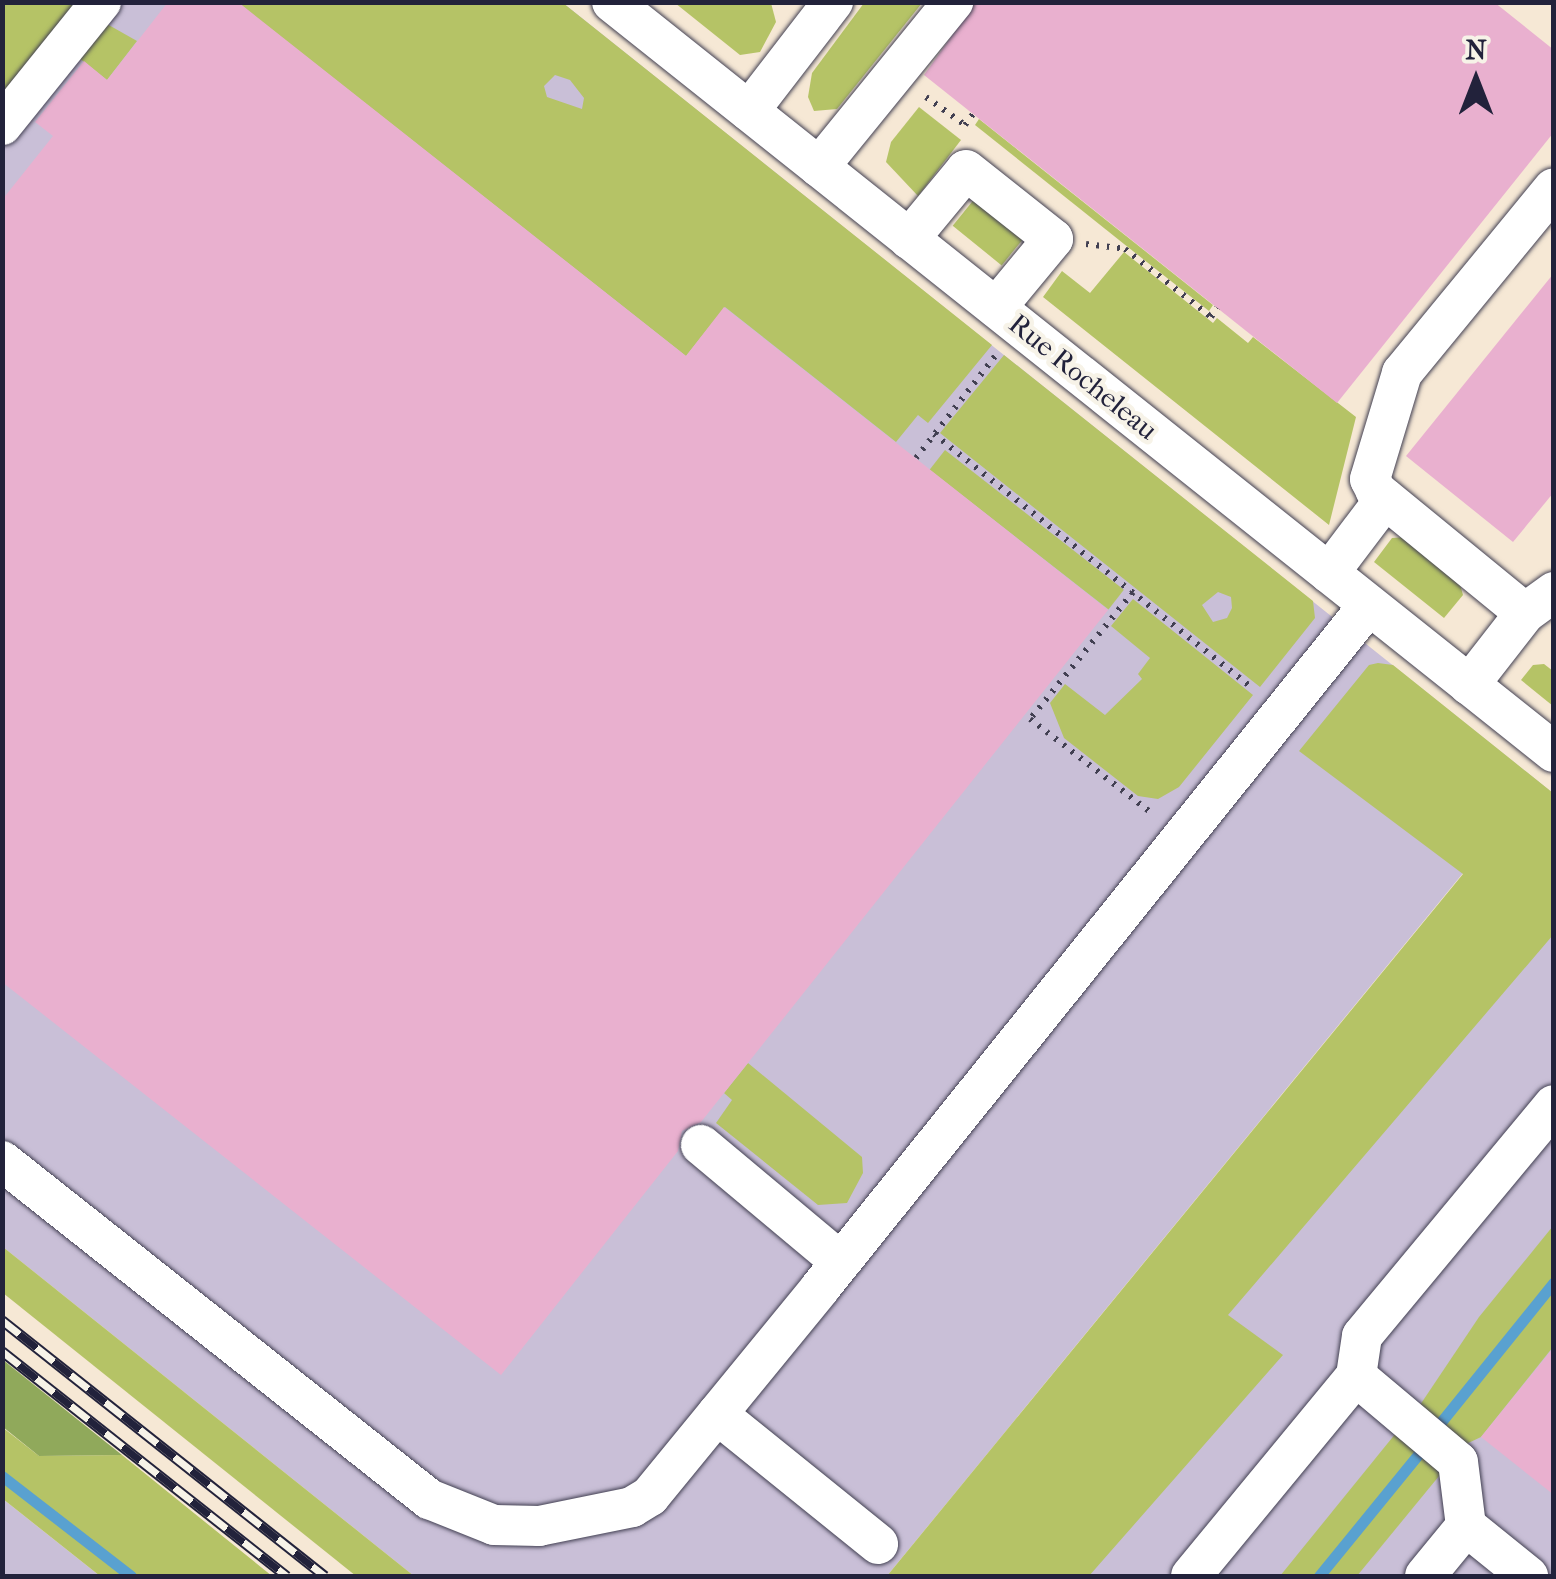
<!DOCTYPE html>
<style>
body{margin:0}
#map{position:relative;width:1556px;height:1579px;overflow:hidden;background:#f6e8d5;font-family:"IM FELL French Canon",serif}
div>[style]{position:absolute}
[style*='--x']{left:calc(var(--x)*1px);top:calc(var(--y)*1px);width:calc(var(--w)*1px);rotate:calc(var(--a)*1deg)}
.industrial>*{inset:0;background:#c9bfd7}
.green>*{inset:0;background:#b5c366;transform-origin:0 0}
.forest>*{inset:0;background:#90a95b}
.stream>*{height:11px;margin:-5.5px;padding:0 5.5px;transform-origin:5.5px;border-radius:5.5px;background:#59a1d0}
.building>*{inset:0;background:#e9b0cf}
.path>*{height:6px;margin-top:-3px;transform-origin:0;background:repeating-linear-gradient(90deg,#424052 0 2.5px,transparent 0 10.5px)}
.roads{filter:drop-shadow(0 0 2px #424052) drop-shadow(0 0 2px #424052)}
.minor>*{height:40px;margin:-20px;padding:0 20px;transform-origin:20px;border-radius:20px;background:#fff}
.rail>*{height:11px;margin-top:-5.5px;transform-origin:0;background:repeating-linear-gradient(90deg,#f7f3e8 0 22px,#22223b 0 44px);box-sizing:border-box;border-block:2px solid #22223b}
span{translate:-50% -50%;white-space:nowrap;text-align:center;line-height:1.15;-webkit-text-stroke:9px #f7f3e8;paint-order:stroke}
.street-label{font-size:28px;color:#22223b}
.frame{position:absolute;inset:0;border:5px solid #22223b;pointer-events:none}
.north{position:absolute;left:1426px;top:30px;width:100px;height:100px;-webkit-text-stroke:8px #f7f3e8;paint-order:stroke;rotate:0deg;font-size:28px;font-weight:700;line-height:40px;text-align:center;color:#22223b}
.north::after{content:'';display:block;margin:auto;width:35px;height:45px;background:#22223b;clip-path:polygon(50% 0,100% 100%,50% 72%,0 100%)}
</style>
<div id="map">
<div class="industrial">
<div style="clip-path:polygon(79px 3px,563px 3px,1549px 790px,1495px 834px,887px 1576px,414px 1576px,3px 1247px,2px 99px)"></div>
<div style="clip-path:polygon(1553px 820px,1553px 1576px,924px 1576px)"></div>
<div style="clip-path:polygon(3px 1499px,100px 1576px,3px 1576px)"></div>
</div>
<div class="green">
<div style="clip-path:polygon(3px 3px,79px 3px,3px 99px)"></div>
<div style="clip-path:polygon(evenodd,238px 3px,563px 3px,992px 345px,928px 423px,918px 415px,896px 442px,725px 307px,686px 356px,238px 3px,555px 75px,570px 80px,584px 98px,582px 109px,547px 97px,544px 86px,555px 75px)"></div>
<div style="clip-path:polygon(675px 3px,771px 3px,776px 22px,760px 52px,740px 55px)"></div>
<div style="clip-path:polygon(864px 3px,922px 3px,837px 109px,814px 111px,808px 97px,812px 73px)"></div>
<div style="clip-path:polygon(107px 24px,137px 41px,107px 80px,79px 58px)"></div>
<div style="clip-path:polygon(919px 107px,961px 140px,918px 196px,886px 162px,891px 142px)"></div>
<div style="clip-path:polygon(979px 119px,1213px 305px,1209px 311px,1124px 244px,975px 125px)"></div>
<div style="left:976px;top:197px;width:63px;height:37px;rotate:39deg"></div>
<div style="clip-path:polygon(1124px 252px,1213px 323px,1217px 318px,1248px 343px,1253px 337px,1356px 417px,1329px 525px,1043px 297px,1062px 271px,1090px 293px)"></div>
<div style="clip-path:polygon(evenodd,1004px 355px,1313px 601px,1315px 618px,1260px 687px,940px 433px,1004px 355px,1218px 592px,1231px 597px,1232px 608px,1227px 618px,1213px 622px,1202px 605px,1218px 592px)"></div>
<div style="left:945px;top:450px;width:227px;height:25px;rotate:38deg"></div>
<div style="clip-path:polygon(1407px 537px,1459px 581px,1463px 595px,1444px 618px,1374px 562px,1392px 538px)"></div>
<div style="clip-path:polygon(1133px 599px,1253px 695px,1179px 787px,1158px 799px,1138px 796px,1064px 738px,1050px 703px,1065px 684px,1105px 715px,1142px 679px,1138px 674px,1150px 658px,1111px 626px)"></div>
<div style="clip-path:polygon(1378px 663px,1393px 665px,1553px 793px,1553px 935px,1228px 1315px,1283px 1355px,1089px 1576px,887px 1576px,1463px 874px,1299px 751px,1369px 665px)"></div>
<div style="clip-path:polygon(1544px 664px,1553px 671px,1553px 706px,1521px 680px,1533px 665px)"></div>
<div style="clip-path:polygon(748px 1063px,862px 1157px,863px 1173px,847px 1203px,818px 1205px,716px 1123px,732px 1100px,724px 1093px)"></div>
<div style="clip-path:polygon(1553px 1226px,1553px 1347px,1481px 1437px,1464px 1445px,1418px 1408px,1479px 1317px)"></div>
<div style="clip-path:polygon(3px 1247px,414px 1576px,356px 1576px,3px 1293px)"></div>
<div style="clip-path:polygon(2px 1427px,39px 1456px,122px 1455px,272px 1576px,100px 1576px,3px 1499px)"></div>
<div style="clip-path:polygon(1396px 1433px,1444px 1470px,1357px 1576px,1280px 1576px)"></div>
</div>
<div class="forest">
<div style="clip-path:polygon(3px 1360px,122px 1455px,39px 1456px,3px 1427px)"></div>
</div>
<div class="stream">
<div style="--x:1441;--y:1422;--w:180;--a:-51.1"></div>
<div style="--x:2;--y:1476;--w:163;--a:37.8"></div>
<div style="--x:1319;--y:1576;--w:160;--a:-50.8"></div>
</div>
<div class="building">
<div style="clip-path:polygon(168px 2px,238px 2px,686px 356px,724px 307px,1108px 610px,701px 1122px,682px 1131px,678px 1151px,501px 1375px,2px 982px,2px 200px,53px 136px,35px 122px,84px 61px,107px 80px)"></div>
<div style="clip-path:polygon(976px 2px,1494px 2px,1554px 50px,1554px 132px,1337px 403px,924px 75px)"></div>
<div style="clip-path:polygon(1554px 273px,1554px 492px,1513px 542px,1406px 456px)"></div>
<div style="clip-path:polygon(1554px 1347px,1554px 1495px,1481px 1437px)"></div>
</div>
<div class="path">
<div style="--x:926;--y:97;--w:48;--a:35.7"></div>
<div style="--x:965;--y:125;--w:14;--a:-54"></div>
<div style="--x:1086;--y:244;--w:39;--a:7"></div>
<div style="--x:1125;--y:249;--w:110;--a:38.3"></div>
<div style="--x:1211;--y:317;--w:11;--a:-56"></div>
<div style="--x:934;--y:434;--w:409;--a:38.6"></div>
<div style="--x:916;--y:458;--w:129;--a:-52.2"></div>
<div style="--x:1133;--y:592;--w:164;--a:129"></div>
<div style="--x:1030;--y:719;--w:155;--a:37.7"></div>
</div>
<div class="roads">
<div class="minor">
<div style="--x:612;--y:2;--w:1204;--a:38.53"></div>
<div style="--x:749;--y:111;--w:138;--a:-52.4"></div>
<div style="--x:2;--y:125;--w:158;--a:-51.2"></div>
<div style="--x:819;--y:167;--w:213;--a:-50.9"></div>
<div style="--x:909;--y:239;--w:89;--a:-50.4"></div>
<div style="--x:966;--y:170;--w:111;--a:38.4"></div>
<div style="--x:1053;--y:239;--w:89;--a:129.6"></div>
<div style="--x:1329;--y:573;--w:93;--a:-52.9"></div>
<div style="--x:1525;--y:613;--w:36;--a:-36"></div>
<div style="--x:1469;--y:685;--w:91;--a:-52.1"></div>
<div style="--x:1525;--y:613;--w:193;--a:-140.7"></div>
<div style="--x:1376;--y:491;--w:13;--a:-117"></div>
<div style="--x:1370;--y:479;--w:111;--a:-73.2"></div>
<div style="--x:1402;--y:373;--w:239;--a:-50.6"></div>
<div style="--x:701;--y:1145;--w:182;--a:39.9"></div>
<div style="--x:2;--y:1161;--w:545;--a:38.36"></div>
<div style="--x:429;--y:1499;--w:70;--a:21.8"></div>
<div style="--x:494;--y:1525;--w:45;--a:1.3"></div>
<div style="--x:539;--y:1526;--w:95;--a:-11.5"></div>
<div style="--x:632;--y:1507;--w:21;--a:-31"></div>
<div style="--x:650;--y:1496;--w:269;--a:-50.7"></div>
<div style="--x:820;--y:1288;--w:876;--a:-51.21"></div>
<div style="--x:1356;--y:1376;--w:40;--a:-81.5"></div>
<div style="--x:1362;--y:1336;--w:300;--a:-50.3"></div>
<div style="--x:717;--y:1414;--w:207;--a:38.9"></div>
<div style="--x:1191;--y:1576;--w:259;--a:-50.5"></div>
<div style="--x:1356;--y:1376;--w:133;--a:40.1"></div>
<div style="--x:1458;--y:1462;--w:64;--a:82.9"></div>
<div style="--x:1425;--y:1576;--w:65;--a:-50.6"></div>
<div style="--x:1466;--y:1526;--w:80;--a:38.9"></div>
</div>
</div>
<div class="rail">
<div style="--x:2;--y:1320;--w:412;--a:38.4"></div>
<div style="--x:2;--y:1351;--w:363;--a:38.3"></div>
</div>
<div class="street-label">
<span style="left:1083px;top:377px;rotate:39deg">Rue Rocheleau</span>
</div>
<div class="frame"></div>
<div class="north">N</div>
</div>
